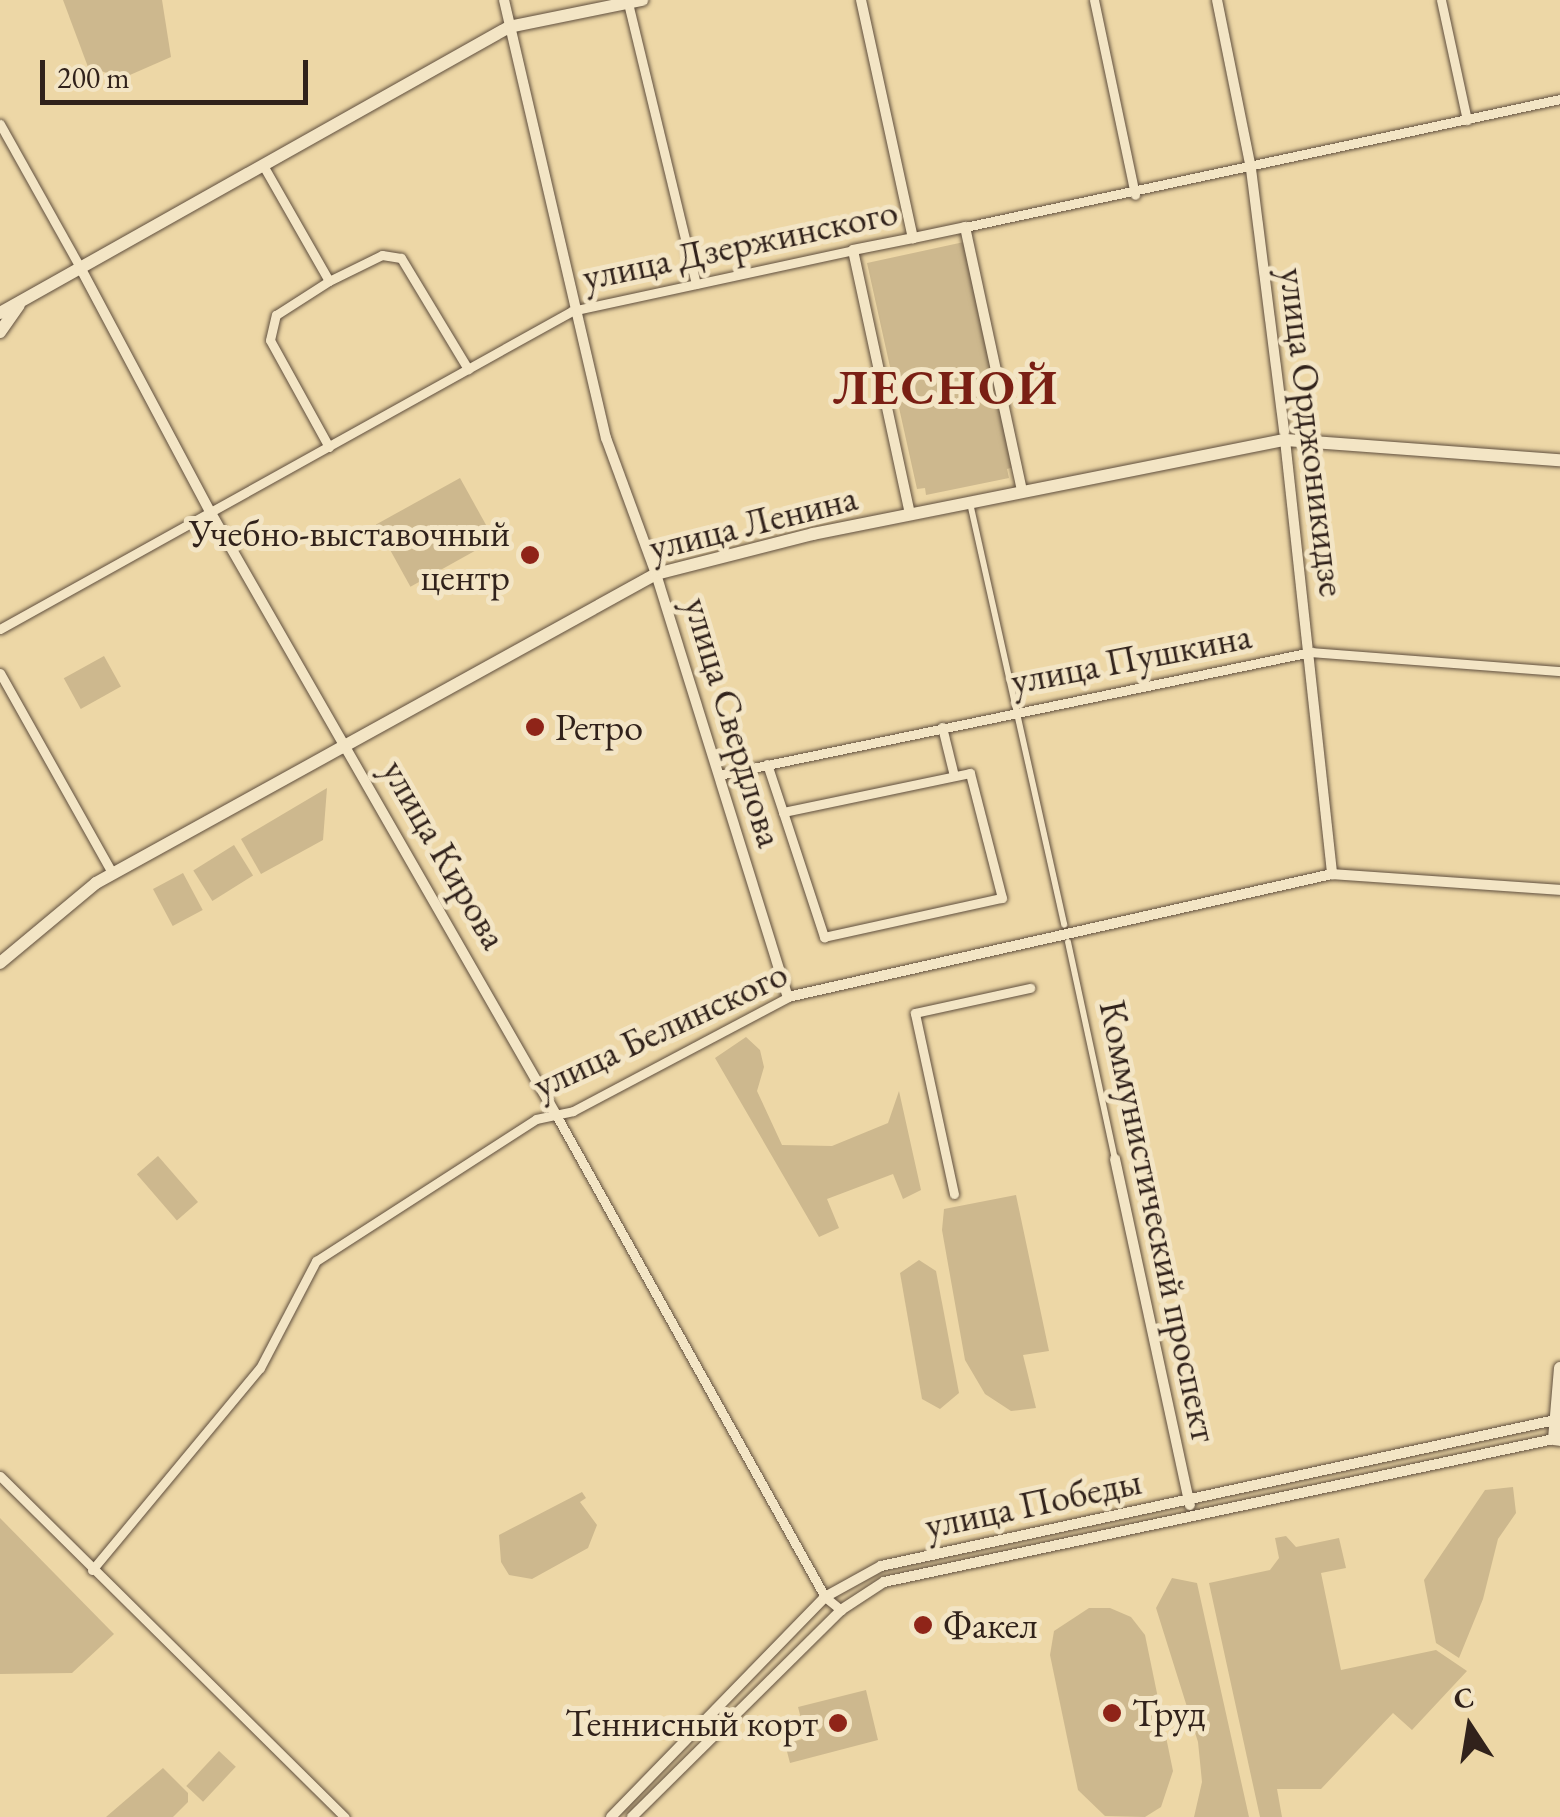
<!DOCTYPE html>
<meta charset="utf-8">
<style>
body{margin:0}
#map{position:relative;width:1560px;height:1817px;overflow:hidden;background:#edd7a6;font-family:"EB Garamond",serif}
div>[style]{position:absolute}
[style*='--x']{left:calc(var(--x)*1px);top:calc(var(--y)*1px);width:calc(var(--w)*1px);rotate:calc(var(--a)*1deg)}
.green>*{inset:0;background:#cdb88e;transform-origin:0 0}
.roads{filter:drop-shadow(0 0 2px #604f3e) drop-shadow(0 0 2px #604f3e)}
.pedestrian>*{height:6px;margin:-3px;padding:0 3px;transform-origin:3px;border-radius:3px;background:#f3e5c5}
.minor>*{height:9px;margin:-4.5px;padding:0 4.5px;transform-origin:4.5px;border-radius:4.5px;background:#f3e5c5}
.tertiary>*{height:10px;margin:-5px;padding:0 5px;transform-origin:5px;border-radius:5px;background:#f3e5c5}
.secondary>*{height:12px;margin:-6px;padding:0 6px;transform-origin:6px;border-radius:6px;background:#f3e5c5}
.dots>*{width:28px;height:28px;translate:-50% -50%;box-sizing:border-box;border:5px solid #f3e5c5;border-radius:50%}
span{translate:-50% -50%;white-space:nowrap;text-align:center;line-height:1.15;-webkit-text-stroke:10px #f3e5c5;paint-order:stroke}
.street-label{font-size:38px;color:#31221b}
.poi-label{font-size:38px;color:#31221b}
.right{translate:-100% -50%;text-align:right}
.left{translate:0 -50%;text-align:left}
.district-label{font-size:48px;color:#7a1f14;font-weight:700;letter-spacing:2.5px}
.north{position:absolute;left:1420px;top:1677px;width:100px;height:100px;-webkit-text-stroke:8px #f3e5c5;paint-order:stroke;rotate:348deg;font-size:28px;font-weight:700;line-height:40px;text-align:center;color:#31221b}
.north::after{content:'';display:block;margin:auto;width:35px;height:45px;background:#31221b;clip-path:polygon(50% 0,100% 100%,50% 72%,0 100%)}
.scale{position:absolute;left:40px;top:60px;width:268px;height:45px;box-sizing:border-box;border:5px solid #31221b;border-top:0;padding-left:12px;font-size:30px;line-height:35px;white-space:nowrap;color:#31221b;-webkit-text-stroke:8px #f3e5c5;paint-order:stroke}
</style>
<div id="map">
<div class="green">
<div style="clip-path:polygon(63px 0,162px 0,171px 57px,123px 78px,88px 67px)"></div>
<div style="clip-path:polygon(964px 242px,1014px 467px,1007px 469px,1009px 478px,926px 495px,925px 488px,917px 489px,867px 263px)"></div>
<div style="left:460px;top:478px;width:71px;height:96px;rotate:61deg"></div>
<div style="left:104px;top:656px;width:35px;height:46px;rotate:61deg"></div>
<div style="clip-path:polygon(327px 788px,323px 840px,261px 874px,241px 839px)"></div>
<div style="left:234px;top:845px;width:36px;height:48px;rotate:58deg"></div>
<div style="left:183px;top:873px;width:42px;height:34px;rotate:62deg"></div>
<div style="clip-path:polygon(746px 1037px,760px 1050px,764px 1067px,757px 1091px,782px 1145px,832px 1146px,888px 1123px,899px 1091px,921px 1190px,903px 1199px,893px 1174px,827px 1199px,839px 1228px,819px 1237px,715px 1058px)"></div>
<div style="left:158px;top:1156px;width:61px;height:28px;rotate:49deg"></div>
<div style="clip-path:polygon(1016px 1195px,1049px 1351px,1023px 1355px,1036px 1408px,1011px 1411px,985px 1394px,965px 1360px,942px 1230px,944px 1209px)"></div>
<div style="clip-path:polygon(919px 1260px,936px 1271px,959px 1393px,940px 1409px,922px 1399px,900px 1273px)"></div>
<div style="clip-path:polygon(1513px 1487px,1516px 1513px,1498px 1539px,1483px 1599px,1459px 1658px,1436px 1643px,1424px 1580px,1485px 1490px)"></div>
<div style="clip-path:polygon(582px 1492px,586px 1498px,580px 1502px,597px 1525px,588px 1548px,532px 1579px,509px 1575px,501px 1562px,499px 1535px)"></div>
<div style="clip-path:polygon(0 1518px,114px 1634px,72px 1673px,0 1674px)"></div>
<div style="clip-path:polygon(1286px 1536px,1296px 1547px,1339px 1538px,1346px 1568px,1321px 1573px,1341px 1670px,1436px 1650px,1467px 1671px,1412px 1730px,1393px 1713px,1321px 1789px,1277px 1789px,1282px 1817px,1260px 1817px,1209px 1583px,1270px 1570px,1279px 1558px,1275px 1538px)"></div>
<div style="clip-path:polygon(1172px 1578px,1197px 1583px,1249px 1817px,1194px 1817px,1202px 1782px,1198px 1742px,1156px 1608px)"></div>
<div style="clip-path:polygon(1089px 1608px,1110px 1608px,1131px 1617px,1145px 1635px,1173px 1771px,1161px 1807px,1145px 1817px,1105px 1816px,1078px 1790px,1050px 1655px,1054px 1631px)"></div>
<div style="clip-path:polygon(866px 1690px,878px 1740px,790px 1763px,785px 1744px,806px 1738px,798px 1707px)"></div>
<div style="left:219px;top:1751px;width:23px;height:48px;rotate:43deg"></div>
<div style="clip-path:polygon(163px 1768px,188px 1793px,188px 1802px,173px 1817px,106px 1817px)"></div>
</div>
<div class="roads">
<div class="pedestrian">
<div style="--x:970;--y:503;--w:432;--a:77.4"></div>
<div style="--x:1068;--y:942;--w:222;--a:77.8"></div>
</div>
<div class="minor">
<div style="--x:1094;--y:0;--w:199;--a:78.1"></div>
<div style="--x:1441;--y:0;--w:123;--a:77.8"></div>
<div style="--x:628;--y:3;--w:289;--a:76.4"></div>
<div style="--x:0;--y:124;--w:166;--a:60.8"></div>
<div style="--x:264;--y:167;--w:131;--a:60.3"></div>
<div style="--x:329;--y:281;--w:59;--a:-26.1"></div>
<div style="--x:382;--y:255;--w:19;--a:9"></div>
<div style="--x:401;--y:258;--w:130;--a:58.9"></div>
<div style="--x:965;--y:227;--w:609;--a:-12.14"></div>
<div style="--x:329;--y:447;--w:122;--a:-118.9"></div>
<div style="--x:270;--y:340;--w:26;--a:-77"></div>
<div style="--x:276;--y:315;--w:63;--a:-32.7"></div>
<div style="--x:0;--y:629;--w:654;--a:-29.07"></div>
<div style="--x:572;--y:311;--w:288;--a:-12.2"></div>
<div style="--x:0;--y:673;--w:225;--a:60.7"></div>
<div style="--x:942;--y:727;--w:50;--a:76.2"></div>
<div style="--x:767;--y:764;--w:51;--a:71.6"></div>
<div style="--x:783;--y:812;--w:132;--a:71.8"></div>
<div style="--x:824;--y:937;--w:182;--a:-12.4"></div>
<div style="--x:1002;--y:898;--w:129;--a:-104.4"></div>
<div style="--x:970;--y:773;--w:191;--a:168.2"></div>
<div style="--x:719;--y:775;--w:605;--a:-11.74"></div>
<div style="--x:1311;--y:652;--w:250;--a:4.4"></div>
<div style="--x:555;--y:1113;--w:554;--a:60.84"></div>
<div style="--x:825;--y:1597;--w:21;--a:39"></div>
<div style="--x:954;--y:1194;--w:185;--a:-102.2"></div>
<div style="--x:915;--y:1013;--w:118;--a:-12.3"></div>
<div style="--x:0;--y:1476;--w:485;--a:44.7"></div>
<div style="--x:92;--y:1570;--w:263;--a:-50.3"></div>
<div style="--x:260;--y:1368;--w:121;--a:-62.4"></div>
<div style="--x:316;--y:1261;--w:262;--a:-32.8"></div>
<div style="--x:536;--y:1119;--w:38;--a:-12"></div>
<div style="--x:573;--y:1111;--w:243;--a:-27.9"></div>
</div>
<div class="tertiary">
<div style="--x:504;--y:0;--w:450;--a:76.9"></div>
<div style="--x:606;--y:438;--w:145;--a:69.8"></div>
<div style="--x:656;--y:574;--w:443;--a:72.7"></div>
<div style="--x:788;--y:997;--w:558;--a:-12.74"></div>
<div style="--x:1332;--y:874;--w:229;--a:4"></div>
<div style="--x:861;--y:0;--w:244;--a:77.7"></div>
<div style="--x:1217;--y:0;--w:172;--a:78.6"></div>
<div style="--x:1251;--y:169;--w:265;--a:82.8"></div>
<div style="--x:81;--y:269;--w:276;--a:62"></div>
<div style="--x:211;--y:513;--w:692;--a:60.17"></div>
<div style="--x:1285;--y:440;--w:437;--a:83.8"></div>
<div style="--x:910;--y:514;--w:270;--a:-102.2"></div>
<div style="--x:853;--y:250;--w:61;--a:-11.3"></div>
<div style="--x:913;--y:238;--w:53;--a:-11.9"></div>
<div style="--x:965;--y:227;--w:270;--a:77.8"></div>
<div style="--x:1115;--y:1159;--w:354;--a:77.8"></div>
<div style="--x:611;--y:1817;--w:307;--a:-45.8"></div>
<div style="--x:825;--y:1597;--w:64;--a:-29"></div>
<div style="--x:881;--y:1566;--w:690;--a:-12.22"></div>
<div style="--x:632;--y:1817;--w:294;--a:-44.7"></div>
<div style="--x:841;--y:1610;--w:51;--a:-33.1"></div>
<div style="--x:884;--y:1582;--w:685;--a:-12.05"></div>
</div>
<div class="secondary">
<div style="--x:0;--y:313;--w:584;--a:-29.33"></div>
<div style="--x:509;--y:27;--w:136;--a:-11.5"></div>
<div style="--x:0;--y:332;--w:33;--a:-55"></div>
<div style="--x:0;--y:963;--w:125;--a:-39.8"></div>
<div style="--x:96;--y:883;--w:640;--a:-28.89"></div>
<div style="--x:656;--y:574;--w:162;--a:-14.3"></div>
<div style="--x:813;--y:534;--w:481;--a:-11.3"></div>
<div style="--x:1285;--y:440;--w:276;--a:4.2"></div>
<div style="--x:1560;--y:1368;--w:71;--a:94.8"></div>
<div style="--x:1554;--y:1439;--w:6;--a:9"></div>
</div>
</div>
<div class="dots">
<div style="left:530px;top:555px;background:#8f2418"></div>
<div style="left:535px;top:727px;background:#8f2418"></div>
<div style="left:923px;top:1625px;background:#8f2418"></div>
<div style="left:1112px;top:1713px;background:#8f2418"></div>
<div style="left:838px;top:1723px;background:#8f2418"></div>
</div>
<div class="street-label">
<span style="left:740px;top:244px;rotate:-12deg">улица Дзержинского</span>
<span style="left:1313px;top:432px;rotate:83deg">улица Орджоникидзе</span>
<span style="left:753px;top:522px;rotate:-14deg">улица Ленина</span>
<span style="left:1131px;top:658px;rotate:-11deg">улица Пушкина</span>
<span style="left:734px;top:722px;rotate:73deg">улица Свердлова</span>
<span style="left:445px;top:854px;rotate:60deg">улица Кирова</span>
<span style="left:660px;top:1029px;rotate:-25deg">улица Белинского</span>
<span style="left:1159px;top:1221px;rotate:78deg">Коммунистический проспект</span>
<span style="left:1033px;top:1503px;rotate:-12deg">улица Победы</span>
</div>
<div class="poi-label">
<span class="right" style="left:510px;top:555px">Учебно-выставочный<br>центр</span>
<span class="left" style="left:555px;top:727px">Ретро</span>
<span class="left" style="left:943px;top:1625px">Факел</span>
<span class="left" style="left:1132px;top:1713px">Труд</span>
<span class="right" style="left:818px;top:1723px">Теннисный корт</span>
</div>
<div class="district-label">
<span style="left:946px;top:388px">ЛЕСНОЙ</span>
</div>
<div class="north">С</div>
<div class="scale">200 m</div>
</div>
